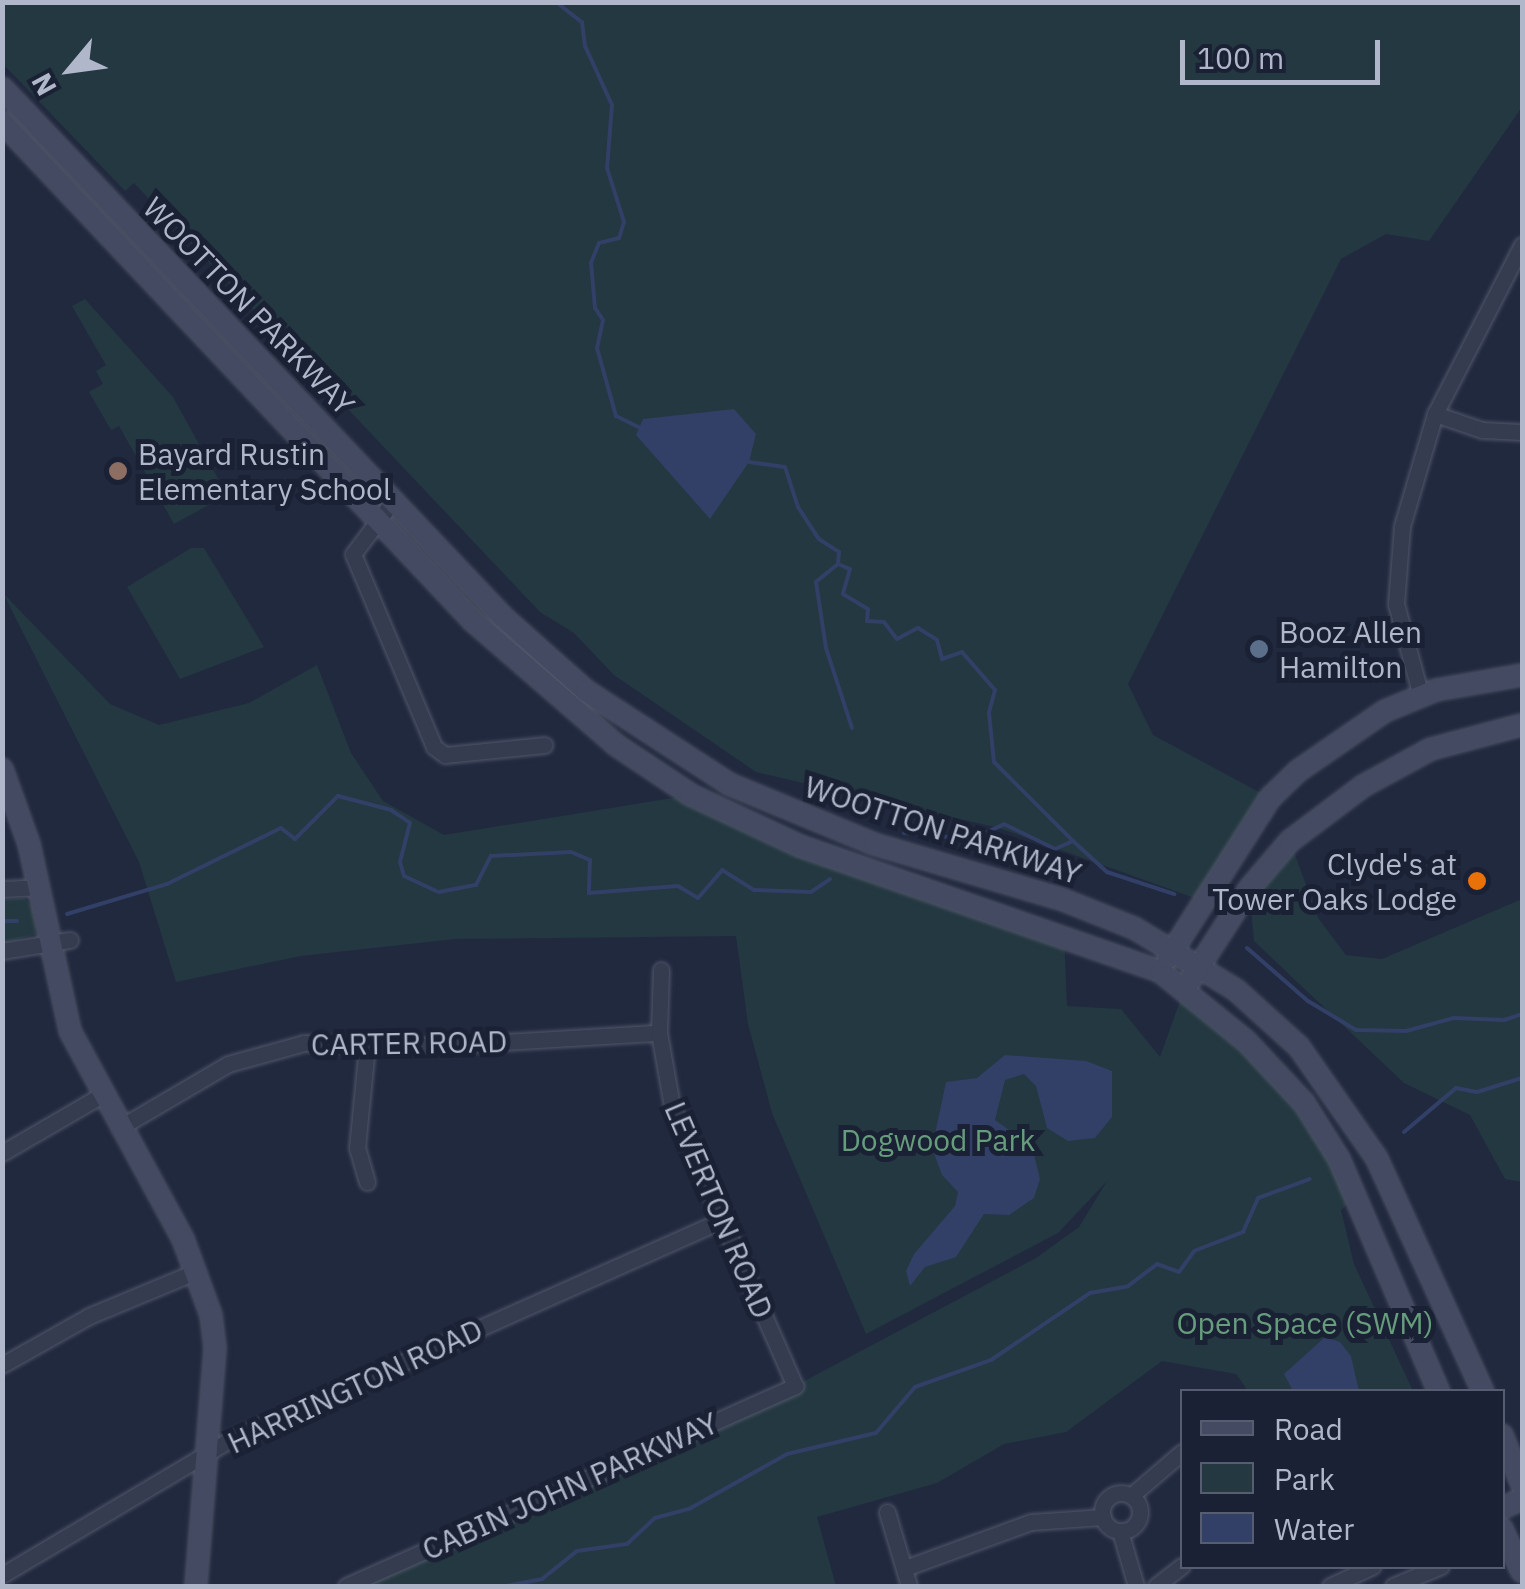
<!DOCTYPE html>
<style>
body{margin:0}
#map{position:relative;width:1525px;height:1589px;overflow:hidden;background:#21293f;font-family:"IBM Plex Sans",sans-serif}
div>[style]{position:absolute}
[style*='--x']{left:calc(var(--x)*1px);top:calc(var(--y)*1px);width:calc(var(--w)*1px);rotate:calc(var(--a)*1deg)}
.green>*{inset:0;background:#233840}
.water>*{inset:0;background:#323f66}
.stream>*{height:4px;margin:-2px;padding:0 2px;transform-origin:2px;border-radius:2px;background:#323f66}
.roads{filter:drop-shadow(0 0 2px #51576a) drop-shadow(0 0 2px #51576a)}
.street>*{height:15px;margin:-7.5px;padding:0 7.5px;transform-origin:7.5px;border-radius:7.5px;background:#363c4f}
.street>.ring{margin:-7.5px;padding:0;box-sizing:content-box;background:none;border:15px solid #363c4f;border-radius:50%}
.secondary>*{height:20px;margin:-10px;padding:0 10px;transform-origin:10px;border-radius:10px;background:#434a62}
.dots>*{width:28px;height:28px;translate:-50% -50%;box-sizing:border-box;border:5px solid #1b2134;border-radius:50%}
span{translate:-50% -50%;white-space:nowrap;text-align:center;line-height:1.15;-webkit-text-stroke:10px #1b2134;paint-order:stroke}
.street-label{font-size:30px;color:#b1b7ca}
.poi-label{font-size:30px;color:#b1b7ca}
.left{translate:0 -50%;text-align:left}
.right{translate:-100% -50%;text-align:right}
.park-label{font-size:30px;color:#669d7c}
.frame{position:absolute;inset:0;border:5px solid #b1b7ca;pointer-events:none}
.legend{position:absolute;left:1180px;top:1389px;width:325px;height:180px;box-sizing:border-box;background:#1b2134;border:2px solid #575d70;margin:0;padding:12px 18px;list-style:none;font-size:30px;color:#b1b7ca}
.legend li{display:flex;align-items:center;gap:20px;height:50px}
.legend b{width:50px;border:2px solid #575d70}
.north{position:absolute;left:20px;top:20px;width:100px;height:100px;-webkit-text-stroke:8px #1b2134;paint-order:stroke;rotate:241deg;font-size:28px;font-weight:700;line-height:40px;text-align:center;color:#b1b7ca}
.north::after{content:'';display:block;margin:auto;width:35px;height:45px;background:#b1b7ca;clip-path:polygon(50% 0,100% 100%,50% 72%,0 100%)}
.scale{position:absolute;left:1180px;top:40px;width:200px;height:45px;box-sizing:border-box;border:5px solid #b1b7ca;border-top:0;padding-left:12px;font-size:30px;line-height:35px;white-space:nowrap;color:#b1b7ca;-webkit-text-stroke:8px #1b2134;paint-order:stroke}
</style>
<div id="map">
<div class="green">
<div style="clip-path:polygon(3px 2px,1522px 3px,1522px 107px,1429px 241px,1386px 234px,1341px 259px,1128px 684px,1153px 735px,1270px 798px,1203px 901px,999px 828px,756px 772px,614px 675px,574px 633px,540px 612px,134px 183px,125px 191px,3px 64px)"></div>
<div style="clip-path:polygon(85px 299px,173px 397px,227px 495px,174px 524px,119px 426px,111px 430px,89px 392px,103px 384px,96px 371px,106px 365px,72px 306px)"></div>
<div style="clip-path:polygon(191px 548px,204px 548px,264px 647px,180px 679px,127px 587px)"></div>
<div style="clip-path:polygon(3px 593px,110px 704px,159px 725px,249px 703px,317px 665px,351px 753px,383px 801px,444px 835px,691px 795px,1064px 936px,1067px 1006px,1121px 1009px,1160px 1057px,1184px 990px,1304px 1103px,1357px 1196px,1341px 1210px,1354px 1264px,1413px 1391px,1248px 1391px,1236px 1374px,1162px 1361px,1066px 1432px,1004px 1444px,937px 1483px,817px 1517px,836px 1586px,346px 1586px,795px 1386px,1036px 1258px,1079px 1227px,1107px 1181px,1058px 1233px,866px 1334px,772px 1113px,748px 1024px,736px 936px,455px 939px,301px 956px,176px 982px,139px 862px)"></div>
<div style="clip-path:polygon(1290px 841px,1318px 918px,1346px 955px,1382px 959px,1522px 899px,1522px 1182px,1505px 1179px,1470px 1115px,1404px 1083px,1254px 941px,1249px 889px)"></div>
<div style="clip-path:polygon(24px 898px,33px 907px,36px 934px,3px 944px,2px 899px)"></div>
</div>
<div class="water">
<div style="clip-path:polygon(734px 409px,756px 434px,749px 462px,710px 519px,636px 435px,643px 419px)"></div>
<div style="clip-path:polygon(1005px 1055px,1086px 1061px,1112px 1071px,1112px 1117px,1095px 1138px,1068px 1141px,1047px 1128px,1036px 1086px,1024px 1074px,1005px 1080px,995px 1120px,1032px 1146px,1040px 1179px,1034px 1198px,1009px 1215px,984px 1214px,956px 1257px,925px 1267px,910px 1286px,906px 1271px,914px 1254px,955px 1206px,958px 1192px,942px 1175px,932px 1148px,946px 1082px,977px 1078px)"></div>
<div style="clip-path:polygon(1325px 1337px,1340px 1342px,1351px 1356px,1359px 1391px,1293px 1391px,1284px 1374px)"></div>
</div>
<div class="stream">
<div style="--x:556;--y:2;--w:33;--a:38"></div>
<div style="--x:582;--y:22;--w:24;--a:83"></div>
<div style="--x:585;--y:46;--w:65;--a:65.4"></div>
<div style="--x:612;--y:105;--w:63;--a:94.5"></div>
<div style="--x:607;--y:168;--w:57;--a:72.5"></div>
<div style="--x:624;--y:222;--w:17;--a:107"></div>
<div style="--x:619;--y:238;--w:21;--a:166"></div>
<div style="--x:599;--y:243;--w:22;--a:112"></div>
<div style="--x:591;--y:263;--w:45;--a:84.9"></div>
<div style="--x:595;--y:308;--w:14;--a:56"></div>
<div style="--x:603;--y:320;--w:29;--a:102"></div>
<div style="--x:597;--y:348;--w:71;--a:74.4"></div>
<div style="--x:616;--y:416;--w:25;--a:26"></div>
<div style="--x:749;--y:462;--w:36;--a:8"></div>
<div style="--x:785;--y:467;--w:42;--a:72"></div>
<div style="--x:798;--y:507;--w:38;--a:57"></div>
<div style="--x:819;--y:539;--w:24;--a:33"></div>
<div style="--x:839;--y:552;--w:12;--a:95"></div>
<div style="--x:838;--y:564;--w:13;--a:23"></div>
<div style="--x:850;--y:569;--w:26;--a:106"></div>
<div style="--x:843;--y:594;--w:29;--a:31"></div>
<div style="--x:868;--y:609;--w:12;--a:95"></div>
<div style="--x:867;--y:621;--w:17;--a:3"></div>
<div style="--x:884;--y:622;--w:21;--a:53"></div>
<div style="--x:897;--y:639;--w:24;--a:-28"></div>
<div style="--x:918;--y:628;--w:22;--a:32"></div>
<div style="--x:937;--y:640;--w:20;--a:75"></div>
<div style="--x:942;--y:659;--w:21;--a:-19"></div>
<div style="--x:962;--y:652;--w:50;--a:49"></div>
<div style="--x:995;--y:690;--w:24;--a:105"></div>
<div style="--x:989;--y:713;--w:49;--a:84.2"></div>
<div style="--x:994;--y:762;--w:112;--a:45"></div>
<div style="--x:838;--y:564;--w:28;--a:141"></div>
<div style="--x:816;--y:582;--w:67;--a:81.4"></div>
<div style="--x:826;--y:648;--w:84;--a:72"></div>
<div style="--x:904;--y:833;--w:67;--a:5.1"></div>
<div style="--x:971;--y:839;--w:36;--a:-24"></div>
<div style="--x:1004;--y:824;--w:57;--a:26.1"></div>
<div style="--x:1055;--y:849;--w:20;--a:-24"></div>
<div style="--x:1073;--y:841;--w:46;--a:42.4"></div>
<div style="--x:1107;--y:872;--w:71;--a:18.2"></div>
<div style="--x:67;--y:914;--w:104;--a:-16.7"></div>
<div style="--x:167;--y:884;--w:127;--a:-26.2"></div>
<div style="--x:281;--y:828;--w:18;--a:38"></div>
<div style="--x:295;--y:839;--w:61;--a:-45"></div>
<div style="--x:338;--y:796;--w:55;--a:14.8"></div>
<div style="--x:391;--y:810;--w:23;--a:34"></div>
<div style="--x:410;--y:823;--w:40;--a:104.4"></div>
<div style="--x:400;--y:862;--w:15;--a:74"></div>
<div style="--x:404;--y:876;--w:38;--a:25"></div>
<div style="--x:439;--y:892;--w:38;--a:-11"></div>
<div style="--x:476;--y:885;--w:33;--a:-63"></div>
<div style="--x:491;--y:856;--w:80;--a:-2.9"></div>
<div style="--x:571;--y:852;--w:21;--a:23"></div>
<div style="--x:590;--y:860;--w:33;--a:92"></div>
<div style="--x:589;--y:893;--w:89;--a:-4.5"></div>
<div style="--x:678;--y:886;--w:23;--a:31"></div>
<div style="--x:698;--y:898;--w:37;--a:-49"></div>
<div style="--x:722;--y:870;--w:38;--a:32"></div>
<div style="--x:754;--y:890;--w:57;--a:2"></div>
<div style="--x:811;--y:892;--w:23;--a:-34"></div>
<div style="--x:2;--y:921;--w:15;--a:0"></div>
<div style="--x:1247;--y:948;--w:81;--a:41"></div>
<div style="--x:1308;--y:1001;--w:56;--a:31.1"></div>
<div style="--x:1356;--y:1030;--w:50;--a:1.1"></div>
<div style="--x:1406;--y:1031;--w:50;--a:-15.2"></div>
<div style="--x:1454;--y:1018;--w:50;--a:2.3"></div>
<div style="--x:1504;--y:1020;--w:19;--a:-18"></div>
<div style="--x:1404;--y:1132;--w:68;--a:-40.2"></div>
<div style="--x:1456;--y:1088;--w:21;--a:11"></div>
<div style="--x:1477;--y:1092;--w:47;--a:-17.3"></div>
<div style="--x:506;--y:1586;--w:37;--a:-11"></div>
<div style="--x:542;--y:1579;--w:45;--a:-38.7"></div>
<div style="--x:577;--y:1551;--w:50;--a:-8"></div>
<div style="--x:627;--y:1544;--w:38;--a:-43"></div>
<div style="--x:655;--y:1518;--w:35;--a:-15"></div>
<div style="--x:689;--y:1509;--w:112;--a:-29.3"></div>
<div style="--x:787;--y:1454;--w:91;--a:-13.3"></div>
<div style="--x:876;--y:1433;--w:60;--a:-49.7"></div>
<div style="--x:915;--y:1387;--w:81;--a:-19.6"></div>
<div style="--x:991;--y:1360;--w:120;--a:-34.1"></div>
<div style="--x:1090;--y:1293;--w:39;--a:-10"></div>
<div style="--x:1128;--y:1286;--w:36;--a:-37"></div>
<div style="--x:1157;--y:1264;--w:23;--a:20"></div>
<div style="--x:1179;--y:1272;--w:26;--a:-54"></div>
<div style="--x:1194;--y:1251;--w:53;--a:-21.2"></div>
<div style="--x:1243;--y:1232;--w:37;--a:-66"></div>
<div style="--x:1258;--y:1198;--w:55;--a:-20.1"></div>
</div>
<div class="roads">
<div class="street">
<div style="--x:1435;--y:414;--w:50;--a:18.8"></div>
<div style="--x:1482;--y:430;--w:40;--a:2.9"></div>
<div style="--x:393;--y:501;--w:66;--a:127"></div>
<div style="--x:353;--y:554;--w:209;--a:67.2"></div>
<div style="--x:434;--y:747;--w:14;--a:36"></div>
<div style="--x:445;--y:755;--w:100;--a:-5.7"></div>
<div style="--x:1421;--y:696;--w:95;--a:-105.2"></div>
<div style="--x:1396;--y:604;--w:78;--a:-85.6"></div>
<div style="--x:1402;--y:526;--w:117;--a:-73.6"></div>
<div style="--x:1435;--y:414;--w:190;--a:-62.8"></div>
<div style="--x:2;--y:889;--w:35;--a:-3"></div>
<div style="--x:2;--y:951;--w:69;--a:-9.2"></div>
<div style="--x:119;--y:1128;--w:126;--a:-30.4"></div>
<div style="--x:228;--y:1064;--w:79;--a:-15.4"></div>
<div style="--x:304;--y:1043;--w:133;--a:1.3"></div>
<div style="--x:437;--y:1046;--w:222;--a:-3.4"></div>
<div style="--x:2;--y:1153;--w:113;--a:-30.2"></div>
<div style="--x:367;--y:1182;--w:35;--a:-106"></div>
<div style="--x:357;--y:1148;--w:102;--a:-84.4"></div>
<div style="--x:2;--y:1365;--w:100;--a:-29.4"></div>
<div style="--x:89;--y:1316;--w:117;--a:-22.6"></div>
<div class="ring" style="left:1102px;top:1493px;width:23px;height:23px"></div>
<div style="--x:1132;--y:1495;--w:66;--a:-40.7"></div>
<div style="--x:887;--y:1512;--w:77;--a:73.4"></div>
<div style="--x:1120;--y:1531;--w:57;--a:73.8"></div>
<div style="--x:905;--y:1568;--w:134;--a:-20.1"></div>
<div style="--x:1031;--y:1522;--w:72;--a:-4"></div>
<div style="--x:2;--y:1575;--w:269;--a:-30.7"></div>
<div style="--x:233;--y:1438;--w:533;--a:-24.02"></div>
<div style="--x:346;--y:1586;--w:492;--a:-24"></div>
<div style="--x:795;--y:1386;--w:306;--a:-113.7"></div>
<div style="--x:672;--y:1106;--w:74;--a:-100.1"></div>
<div style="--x:659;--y:1033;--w:63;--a:-88.2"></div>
<div style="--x:1156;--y:1586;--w:33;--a:-38"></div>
<div style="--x:1330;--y:1586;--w:47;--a:-24.9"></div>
<div style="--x:1393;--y:1586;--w:52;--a:-22.6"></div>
</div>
<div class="secondary">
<div style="--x:2;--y:88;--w:729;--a:46.56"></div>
<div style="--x:503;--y:617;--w:111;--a:41.7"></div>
<div style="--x:586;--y:691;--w:171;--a:33"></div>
<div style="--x:729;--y:784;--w:157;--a:22.5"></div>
<div style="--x:874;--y:844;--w:195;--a:16.4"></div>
<div style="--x:1061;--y:899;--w:79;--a:21.7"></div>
<div style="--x:1134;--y:928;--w:119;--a:31.3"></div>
<div style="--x:1236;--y:990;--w:85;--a:42.1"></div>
<div style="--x:1299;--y:1047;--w:136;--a:55.1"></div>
<div style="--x:1377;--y:1159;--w:256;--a:65.5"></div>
<div style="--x:2;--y:122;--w:686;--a:46.65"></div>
<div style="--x:473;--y:621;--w:189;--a:40.9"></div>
<div style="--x:616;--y:745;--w:90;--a:33.7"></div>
<div style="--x:691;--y:795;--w:120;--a:25.1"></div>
<div style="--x:800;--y:846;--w:382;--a:19.2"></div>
<div style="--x:1161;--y:972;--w:109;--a:39.1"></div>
<div style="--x:1246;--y:1041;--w:85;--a:46.9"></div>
<div style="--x:1304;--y:1103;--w:66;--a:58"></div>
<div style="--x:1339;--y:1159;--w:254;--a:66.8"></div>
<div style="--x:2;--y:769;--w:80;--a:70.2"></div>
<div style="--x:29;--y:844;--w:191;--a:77.6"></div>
<div style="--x:70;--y:1031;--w:237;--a:61.5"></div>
<div style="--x:183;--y:1239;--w:81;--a:69.8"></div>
<div style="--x:211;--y:1315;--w:34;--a:83"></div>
<div style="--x:215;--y:1349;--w:238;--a:94.6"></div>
<div style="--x:1168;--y:958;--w:190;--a:-57.5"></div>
<div style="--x:1270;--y:798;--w:39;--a:-44"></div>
<div style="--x:1298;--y:771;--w:106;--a:-34.6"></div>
<div style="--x:1385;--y:711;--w:55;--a:-22.4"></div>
<div style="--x:1436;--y:690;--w:87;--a:-9.9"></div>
<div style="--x:1184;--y:990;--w:120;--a:-57.2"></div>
<div style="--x:1249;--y:889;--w:63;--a:-49.5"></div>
<div style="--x:1290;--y:841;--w:91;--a:-37"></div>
<div style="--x:1363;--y:786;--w:77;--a:-28.6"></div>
<div style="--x:1431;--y:749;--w:94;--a:-14.8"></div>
<div style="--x:1502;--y:1435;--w:54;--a:68.2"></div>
<div style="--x:1502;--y:1508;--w:22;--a:-24"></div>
<div style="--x:1502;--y:1529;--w:47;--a:65.1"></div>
</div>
</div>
<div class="dots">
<div style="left:118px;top:471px;background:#8d6e63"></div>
<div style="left:1259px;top:649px;background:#5c6f8a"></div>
<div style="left:1477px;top:881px;background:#e8710a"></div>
</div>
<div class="street-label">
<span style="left:249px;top:306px;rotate:46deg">WOOTTON PARKWAY</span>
<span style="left:943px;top:830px;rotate:18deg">WOOTTON PARKWAY</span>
<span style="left:409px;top:1043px;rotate:-1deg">CARTER ROAD</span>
<span style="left:719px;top:1210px;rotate:67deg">LEVERTON ROAD</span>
<span style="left:355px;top:1386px;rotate:-25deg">HARRINGTON ROAD</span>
<span style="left:570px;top:1486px;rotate:-24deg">CABIN JOHN PARKWAY</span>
</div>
<div class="poi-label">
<span class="left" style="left:138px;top:471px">Bayard Rustin<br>Elementary School</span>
<span class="left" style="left:1279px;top:649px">Booz Allen<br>Hamilton</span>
<span class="right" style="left:1457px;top:881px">Clyde's at<br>Tower Oaks Lodge</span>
</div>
<div class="park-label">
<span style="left:938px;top:1140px">Dogwood Park</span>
<span style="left:1305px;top:1323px">Open Space (SWM)</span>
</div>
<div class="frame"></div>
<ul class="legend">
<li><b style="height:12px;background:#434a62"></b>Road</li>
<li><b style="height:28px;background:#233840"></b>Park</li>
<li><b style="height:28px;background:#323f66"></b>Water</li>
</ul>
<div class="north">N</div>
<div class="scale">100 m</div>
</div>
